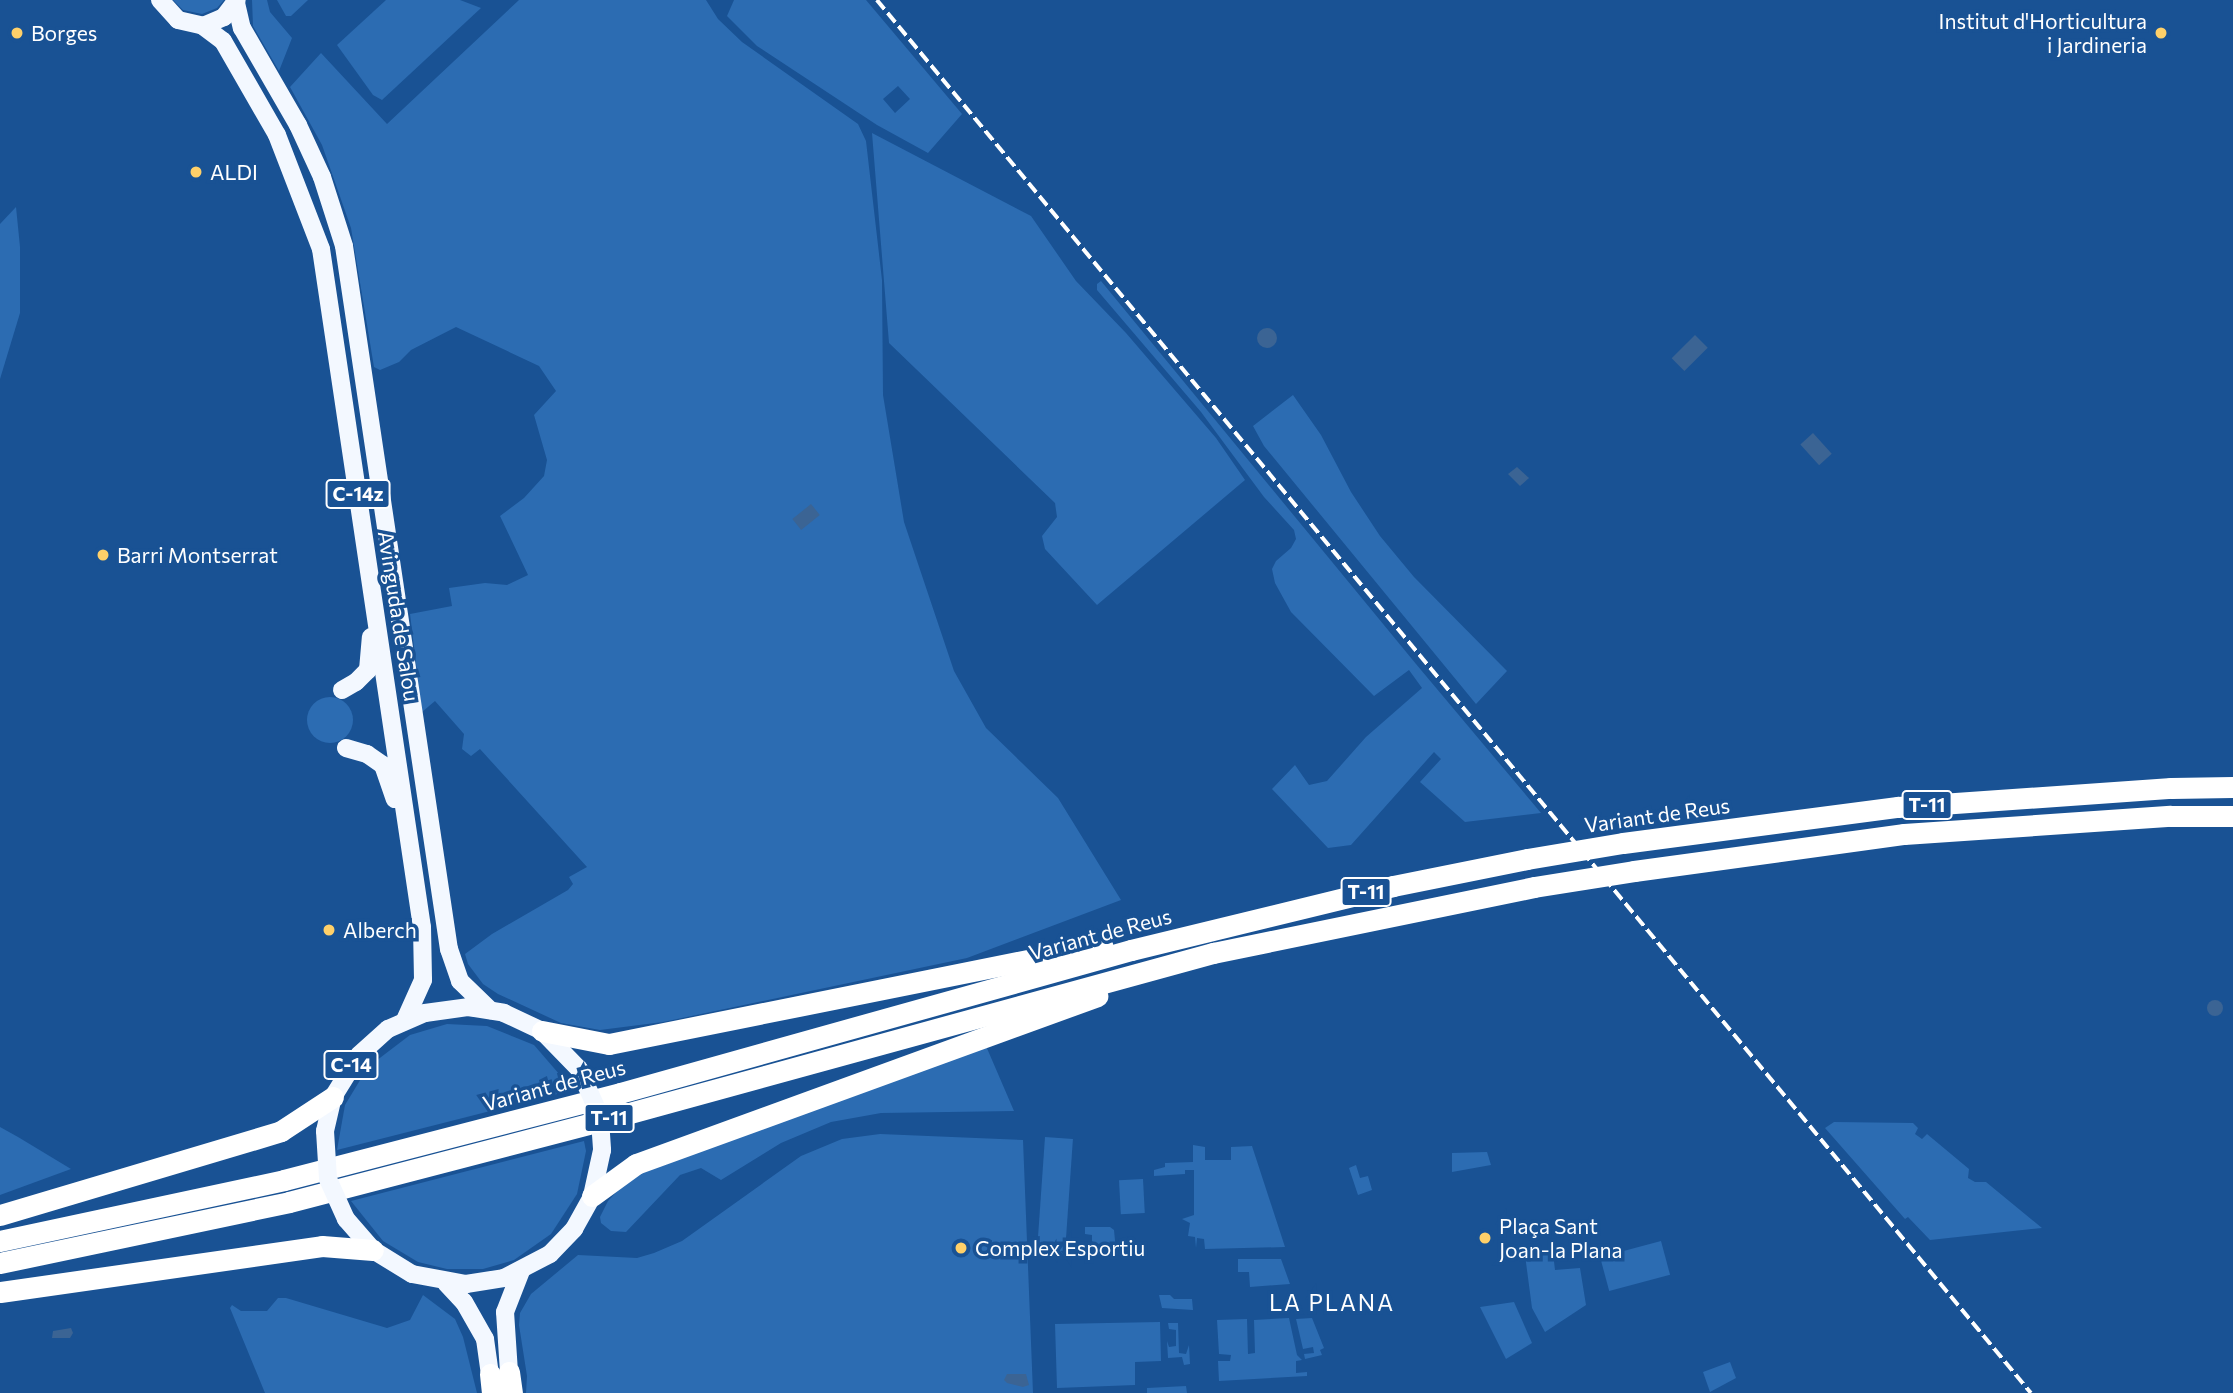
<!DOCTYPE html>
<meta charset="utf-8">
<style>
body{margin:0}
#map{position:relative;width:2233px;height:1393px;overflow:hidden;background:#195294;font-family:Commissioner,sans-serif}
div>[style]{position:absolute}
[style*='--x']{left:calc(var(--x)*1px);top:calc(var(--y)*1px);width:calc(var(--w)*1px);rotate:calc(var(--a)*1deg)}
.green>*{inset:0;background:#2c6cb2;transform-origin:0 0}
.round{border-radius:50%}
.water>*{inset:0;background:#3b6494;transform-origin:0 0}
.major>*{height:18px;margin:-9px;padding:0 9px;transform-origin:9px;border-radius:9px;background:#f3f8ff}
.highway>*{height:21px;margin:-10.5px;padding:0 10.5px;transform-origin:10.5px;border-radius:10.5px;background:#fff}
.rail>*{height:3.5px;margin-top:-1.75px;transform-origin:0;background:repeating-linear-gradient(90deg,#fff 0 12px,transparent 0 17px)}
.major-bridge>*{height:18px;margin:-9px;padding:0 9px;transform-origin:9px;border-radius:9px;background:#f3f8ff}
.highway-bridge>*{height:21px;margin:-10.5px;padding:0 10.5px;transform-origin:10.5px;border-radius:10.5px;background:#fff}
.dots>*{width:19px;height:19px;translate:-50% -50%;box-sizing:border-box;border:4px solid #195294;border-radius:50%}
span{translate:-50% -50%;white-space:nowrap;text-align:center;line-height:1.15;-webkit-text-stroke:7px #195294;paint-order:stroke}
.shield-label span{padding:2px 5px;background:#195294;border:2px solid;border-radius:5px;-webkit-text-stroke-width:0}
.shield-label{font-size:19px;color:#fff;font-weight:700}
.poi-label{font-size:21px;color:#fff}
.right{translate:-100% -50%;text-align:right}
.left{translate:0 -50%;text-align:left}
.street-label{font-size:21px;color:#fff}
.neighbourhood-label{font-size:23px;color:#fff;letter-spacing:2px}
</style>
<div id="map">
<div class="green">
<div style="clip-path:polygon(173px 0,224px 0,217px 8px,202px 14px,183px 10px)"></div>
<div style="clip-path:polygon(252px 0,267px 0,270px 12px,292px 38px,279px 71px,253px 26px)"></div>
<div style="clip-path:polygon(277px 0,308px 0,291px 16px,286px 16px)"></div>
<div style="clip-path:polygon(386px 0,460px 0,481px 8px,382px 100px,373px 95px,337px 45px)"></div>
<div style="clip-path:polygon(519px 0,706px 0,718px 19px,742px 42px,858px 124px,866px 141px,882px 280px,883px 395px,904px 522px,954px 671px,986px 728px,1058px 798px,1121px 900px,967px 958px,663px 1022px,600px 1030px,561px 1023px,498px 994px,483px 984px,468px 964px,465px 954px,492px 934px,568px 890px,573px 884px,569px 877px,587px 867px,480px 749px,471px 756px,462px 749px,464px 734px,435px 701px,422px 712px,410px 614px,452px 606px,449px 588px,485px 583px,507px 585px,528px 575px,500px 516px,524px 498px,544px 476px,547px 460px,534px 415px,556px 391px,539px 366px,456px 327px,411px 350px,399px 362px,380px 370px,374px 367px,351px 228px,322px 145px,290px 87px,321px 53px,387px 124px)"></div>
<div style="clip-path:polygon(evenodd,734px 0,866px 0,962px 114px,928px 153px,877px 125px,757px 46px,727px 16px,734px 0,898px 86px,910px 99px,895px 113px,883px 99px,898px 86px)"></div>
<div style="clip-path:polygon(872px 133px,1031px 216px,1076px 281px,1126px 333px,1216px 438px,1245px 480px,1097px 605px,1045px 549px,1042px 536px,1057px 517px,1055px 503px,889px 343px)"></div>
<div style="clip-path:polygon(16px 207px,20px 247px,20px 313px,0 379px,0 224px)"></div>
<div style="clip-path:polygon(1101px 281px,1416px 664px,1541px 813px,1465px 822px,1420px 782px,1441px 759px,1434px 752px,1351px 845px,1328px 848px,1272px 789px,1295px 765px,1309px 785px,1327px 781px,1366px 737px,1422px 688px,1409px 670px,1374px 696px,1291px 612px,1275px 583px,1272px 569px,1276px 561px,1291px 548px,1296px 539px,1294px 530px,1264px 497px,1201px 412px,1097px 290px,1097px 284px)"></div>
<div style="clip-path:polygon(1293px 395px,1321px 435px,1351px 492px,1380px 536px,1414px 577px,1507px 671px,1476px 704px,1264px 446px,1253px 426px)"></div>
<div class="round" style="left:307px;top:697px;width:46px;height:46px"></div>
<div style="clip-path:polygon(447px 1024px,487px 1026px,534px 1045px,566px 1082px,569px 1091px,337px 1150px,345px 1105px,368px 1067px,410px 1035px)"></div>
<div style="clip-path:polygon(986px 1046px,1014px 1111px,881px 1113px,831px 1122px,781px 1143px,721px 1180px,701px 1168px,680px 1175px,626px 1232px,611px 1231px,601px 1223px,600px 1217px,608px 1201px,635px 1172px)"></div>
<div style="clip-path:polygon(1834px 1122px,1913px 1123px,1918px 1128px,1915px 1134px,1922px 1139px,1927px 1134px,1969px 1169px,1968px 1178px,1975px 1182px,1986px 1182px,2042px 1228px,1930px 1240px,1908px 1217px,1905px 1219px,1825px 1128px)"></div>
<div style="clip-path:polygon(0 1127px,18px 1137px,71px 1169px,0 1195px)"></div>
<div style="clip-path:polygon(880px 1134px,1023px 1140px,1033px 1393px,526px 1393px,527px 1376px,519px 1325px,520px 1313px,531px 1294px,578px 1255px,637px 1258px,654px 1253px,682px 1241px,801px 1156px,842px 1139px)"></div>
<div style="left:1045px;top:1137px;width:28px;height:116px;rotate:4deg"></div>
<div style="clip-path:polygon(584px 1141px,586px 1151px,577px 1194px,551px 1234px,514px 1260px,483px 1269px,447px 1269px,418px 1262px,383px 1241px,351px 1201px)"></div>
<div style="clip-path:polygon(1193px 1145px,1205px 1147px,1205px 1160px,1231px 1160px,1231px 1147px,1252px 1146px,1285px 1247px,1205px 1249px,1204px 1239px,1197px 1238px,1196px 1248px,1195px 1237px,1188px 1236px,1190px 1223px,1182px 1219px,1194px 1215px,1194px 1170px,1185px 1170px,1185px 1174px,1154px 1176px,1154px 1170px,1165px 1167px,1165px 1163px,1193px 1162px)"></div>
<div style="clip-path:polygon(1487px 1152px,1491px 1165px,1452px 1172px,1452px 1153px)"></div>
<div style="clip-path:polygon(1356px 1165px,1360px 1178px,1368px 1176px,1372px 1190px,1358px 1195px,1349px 1168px)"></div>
<div style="left:1143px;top:1179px;width:34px;height:24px;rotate:87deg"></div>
<div style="clip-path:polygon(1085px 1227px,1110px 1227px,1114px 1230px,1116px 1251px,1092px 1252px,1092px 1235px,1085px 1234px)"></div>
<div style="left:1661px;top:1241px;width:35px;height:63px;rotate:75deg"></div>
<div style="clip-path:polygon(1553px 1253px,1555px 1270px,1580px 1268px,1586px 1305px,1545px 1332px,1532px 1308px,1525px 1255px)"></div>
<div style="clip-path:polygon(1238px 1259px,1281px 1259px,1290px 1284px,1250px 1287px,1249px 1272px,1238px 1272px)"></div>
<div style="clip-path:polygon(423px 1295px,455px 1319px,463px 1337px,477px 1393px,265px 1393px,230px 1308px,232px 1305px,241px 1311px,267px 1311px,278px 1298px,286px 1298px,387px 1328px,410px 1320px)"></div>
<div style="clip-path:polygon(1170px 1295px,1174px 1299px,1192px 1299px,1193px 1310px,1162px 1308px,1159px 1295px)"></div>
<div style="clip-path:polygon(1514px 1302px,1532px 1343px,1506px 1359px,1480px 1307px)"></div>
<div style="clip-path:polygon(1289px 1318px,1297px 1355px,1302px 1360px,1296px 1361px,1296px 1373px,1307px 1372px,1307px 1376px,1219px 1381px,1218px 1361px,1230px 1361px,1231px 1355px,1219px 1354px,1217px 1320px,1247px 1319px,1248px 1354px,1255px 1353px,1254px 1320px)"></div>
<div style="clip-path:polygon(1312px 1318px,1324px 1348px,1320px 1350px,1322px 1355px,1305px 1359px,1304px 1354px,1314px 1353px,1313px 1347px,1303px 1349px,1296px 1319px)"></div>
<div style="clip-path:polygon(1160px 1322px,1161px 1361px,1135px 1362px,1135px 1385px,1057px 1388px,1055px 1324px)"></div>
<div style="clip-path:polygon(1168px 1323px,1178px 1323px,1179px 1353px,1186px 1354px,1189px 1345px,1190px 1364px,1184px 1365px,1182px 1357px,1168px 1358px,1167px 1341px,1169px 1347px,1176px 1346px,1176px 1330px,1169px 1329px)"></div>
<div style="clip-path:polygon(1730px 1362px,1736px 1378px,1710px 1392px,1703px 1372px)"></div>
<div style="clip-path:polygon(1186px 1386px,1187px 1393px,1147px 1393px,1147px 1388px)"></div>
</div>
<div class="water">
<div class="round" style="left:1257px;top:328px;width:20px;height:20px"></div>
<div style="left:1695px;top:335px;width:18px;height:33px;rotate:45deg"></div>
<div style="left:1813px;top:433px;width:28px;height:17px;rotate:48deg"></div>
<div style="clip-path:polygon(1517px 467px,1529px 478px,1520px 486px,1508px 474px)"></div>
<div style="left:811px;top:504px;width:14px;height:24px;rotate:51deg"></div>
<div class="round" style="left:2207px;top:1000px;width:16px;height:16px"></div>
<div style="clip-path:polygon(71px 1328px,73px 1333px,70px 1338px,52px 1338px,53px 1331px)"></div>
<div style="clip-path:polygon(1007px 1374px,1026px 1374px,1029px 1385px,1023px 1387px,1007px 1383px,1004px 1380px)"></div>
</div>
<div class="major">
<div style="--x:160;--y:0;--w:27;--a:48"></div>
<div style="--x:178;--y:20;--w:26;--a:13"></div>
<div style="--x:203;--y:26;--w:23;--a:-23"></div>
<div style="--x:224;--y:17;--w:21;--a:-53"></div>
<div style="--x:236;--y:3;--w:26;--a:77"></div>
<div style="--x:242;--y:28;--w:112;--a:60"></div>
<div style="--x:298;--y:125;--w:57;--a:65.2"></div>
<div style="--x:322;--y:177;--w:72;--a:72.3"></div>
<div style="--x:344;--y:246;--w:711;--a:81.51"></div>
<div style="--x:449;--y:949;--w:34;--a:71"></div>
<div style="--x:460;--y:981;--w:42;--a:44"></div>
<div style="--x:203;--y:26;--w:25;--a:37"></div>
<div style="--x:223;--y:41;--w:108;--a:60.1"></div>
<div style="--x:277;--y:135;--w:122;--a:68.9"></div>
<div style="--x:321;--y:249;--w:685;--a:81.53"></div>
<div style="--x:422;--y:927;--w:53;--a:88.9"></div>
<div style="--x:423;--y:980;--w:44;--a:114.2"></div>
<div style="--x:342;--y:690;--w:16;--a:-30"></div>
<div style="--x:356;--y:682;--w:17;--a:-45"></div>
<div style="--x:368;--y:670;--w:33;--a:-85"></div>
<div style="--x:346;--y:748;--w:22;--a:16"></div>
<div style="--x:367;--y:754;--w:19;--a:35"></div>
<div style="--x:383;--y:765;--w:36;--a:71"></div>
<div style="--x:325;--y:1131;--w:35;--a:-77"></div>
<div style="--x:333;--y:1097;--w:49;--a:-58.2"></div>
<div style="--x:359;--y:1055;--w:39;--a:-42"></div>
<div style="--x:388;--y:1029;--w:40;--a:-23.4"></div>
<div style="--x:425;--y:1013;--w:43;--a:-7.9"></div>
<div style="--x:468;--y:1007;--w:36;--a:9"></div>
<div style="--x:504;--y:1013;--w:42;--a:25.3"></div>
<div style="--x:542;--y:1031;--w:53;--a:45.8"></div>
<div style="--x:346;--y:1219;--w:41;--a:48.9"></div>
<div style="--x:373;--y:1250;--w:46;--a:31.6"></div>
<div style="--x:412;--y:1274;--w:55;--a:10.5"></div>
<div style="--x:466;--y:1284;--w:38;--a:-9"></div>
<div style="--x:504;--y:1278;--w:52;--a:-27.6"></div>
<div style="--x:550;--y:1254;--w:35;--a:-46"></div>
<div style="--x:574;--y:1229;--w:38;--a:-61"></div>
<div style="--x:592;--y:1196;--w:47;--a:-77.7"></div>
<div style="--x:446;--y:1283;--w:26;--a:47"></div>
<div style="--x:464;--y:1302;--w:43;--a:60.4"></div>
<div style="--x:485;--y:1339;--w:35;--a:82"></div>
<div style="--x:509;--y:1372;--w:60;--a:-93.8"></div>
<div style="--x:505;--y:1312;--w:44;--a:-68.7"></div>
</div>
<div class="highway">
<div style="--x:1623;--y:843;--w:277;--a:-7.5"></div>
<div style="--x:1898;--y:807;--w:274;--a:-4"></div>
<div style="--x:2171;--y:788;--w:62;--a:-0.9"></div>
<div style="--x:1634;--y:871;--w:273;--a:-7.8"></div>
<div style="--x:1904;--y:834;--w:267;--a:-3.9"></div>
<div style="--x:2170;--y:816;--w:63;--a:0"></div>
<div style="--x:542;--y:1031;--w:68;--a:11"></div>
<div style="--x:609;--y:1044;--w:503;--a:-11.35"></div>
<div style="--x:592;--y:1196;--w:54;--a:-36"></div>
<div style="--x:636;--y:1164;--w:491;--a:-20"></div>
<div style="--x:0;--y:1215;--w:293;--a:-16.6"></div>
<div style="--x:281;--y:1131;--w:62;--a:-33.2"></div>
<div style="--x:0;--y:1241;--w:290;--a:-12.1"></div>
<div style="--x:284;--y:1180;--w:347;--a:-14.5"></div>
<div style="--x:620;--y:1093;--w:531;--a:-15.63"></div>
<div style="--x:1131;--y:950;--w:270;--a:-13.7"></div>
<div style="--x:1393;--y:886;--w:137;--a:-11.4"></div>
<div style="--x:0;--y:1263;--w:295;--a:-11.9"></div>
<div style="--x:289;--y:1202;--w:348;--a:-14.6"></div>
<div style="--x:626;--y:1114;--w:609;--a:-15.34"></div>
<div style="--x:1213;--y:953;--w:328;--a:-11.6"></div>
<div style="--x:0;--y:1292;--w:325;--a:-8.1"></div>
<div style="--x:322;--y:1246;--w:51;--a:4.5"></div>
<div style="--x:509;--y:1372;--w:21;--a:82"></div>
<div style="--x:490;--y:1374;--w:19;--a:84"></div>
</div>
<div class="rail">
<div style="--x:877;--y:0;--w:1809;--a:50.36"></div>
</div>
<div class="major-bridge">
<div style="--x:579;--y:1069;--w:42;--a:65.9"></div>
<div style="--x:600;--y:1120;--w:30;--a:86"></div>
<div style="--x:325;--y:1131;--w:48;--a:86.4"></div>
<div style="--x:328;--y:1179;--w:44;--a:65.8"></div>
</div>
<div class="highway-bridge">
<div style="--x:1527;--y:859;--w:97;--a:-9.5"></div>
<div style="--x:1534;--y:887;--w:101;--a:-9.1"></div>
</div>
<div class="dots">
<div style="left:17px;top:33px;background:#ffd069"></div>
<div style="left:2161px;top:33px;background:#ffd069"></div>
<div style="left:196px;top:172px;background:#ffd069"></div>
<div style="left:103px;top:555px;background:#ffd069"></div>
<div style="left:329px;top:930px;background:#ffd069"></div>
<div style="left:1485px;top:1238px;background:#ffd069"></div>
<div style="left:961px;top:1248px;background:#ffd069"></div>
</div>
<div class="shield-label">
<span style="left:358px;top:494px">C-14z</span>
<span style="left:1927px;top:805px">T-11</span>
<span style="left:1366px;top:892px">T-11</span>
<span style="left:351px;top:1065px">C-14</span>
<span style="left:609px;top:1118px">T-11</span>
</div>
<div class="poi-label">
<span class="right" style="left:2147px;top:33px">Institut d'Horticultura<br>i Jardineria</span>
<span class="left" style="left:31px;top:33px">Borges</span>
<span class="left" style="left:210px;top:172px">ALDI</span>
<span class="left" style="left:117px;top:555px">Barri Montserrat</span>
<span class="left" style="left:343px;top:930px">Alberch</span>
<span class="left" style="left:1499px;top:1238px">Plaça Sant<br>Joan-la Plana</span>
<span class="left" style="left:975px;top:1248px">Complex Esportiu</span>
</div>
<div class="street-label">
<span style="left:399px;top:616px;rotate:81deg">Avinguda de Salou</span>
<span style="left:1657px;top:815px;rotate:-8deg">Variant de Reus</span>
<span style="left:1100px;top:934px;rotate:-15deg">Variant de Reus</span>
<span style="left:554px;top:1085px;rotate:-15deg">Variant de Reus</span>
</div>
<div class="neighbourhood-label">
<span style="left:1332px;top:1302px">LA PLANA</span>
</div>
</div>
